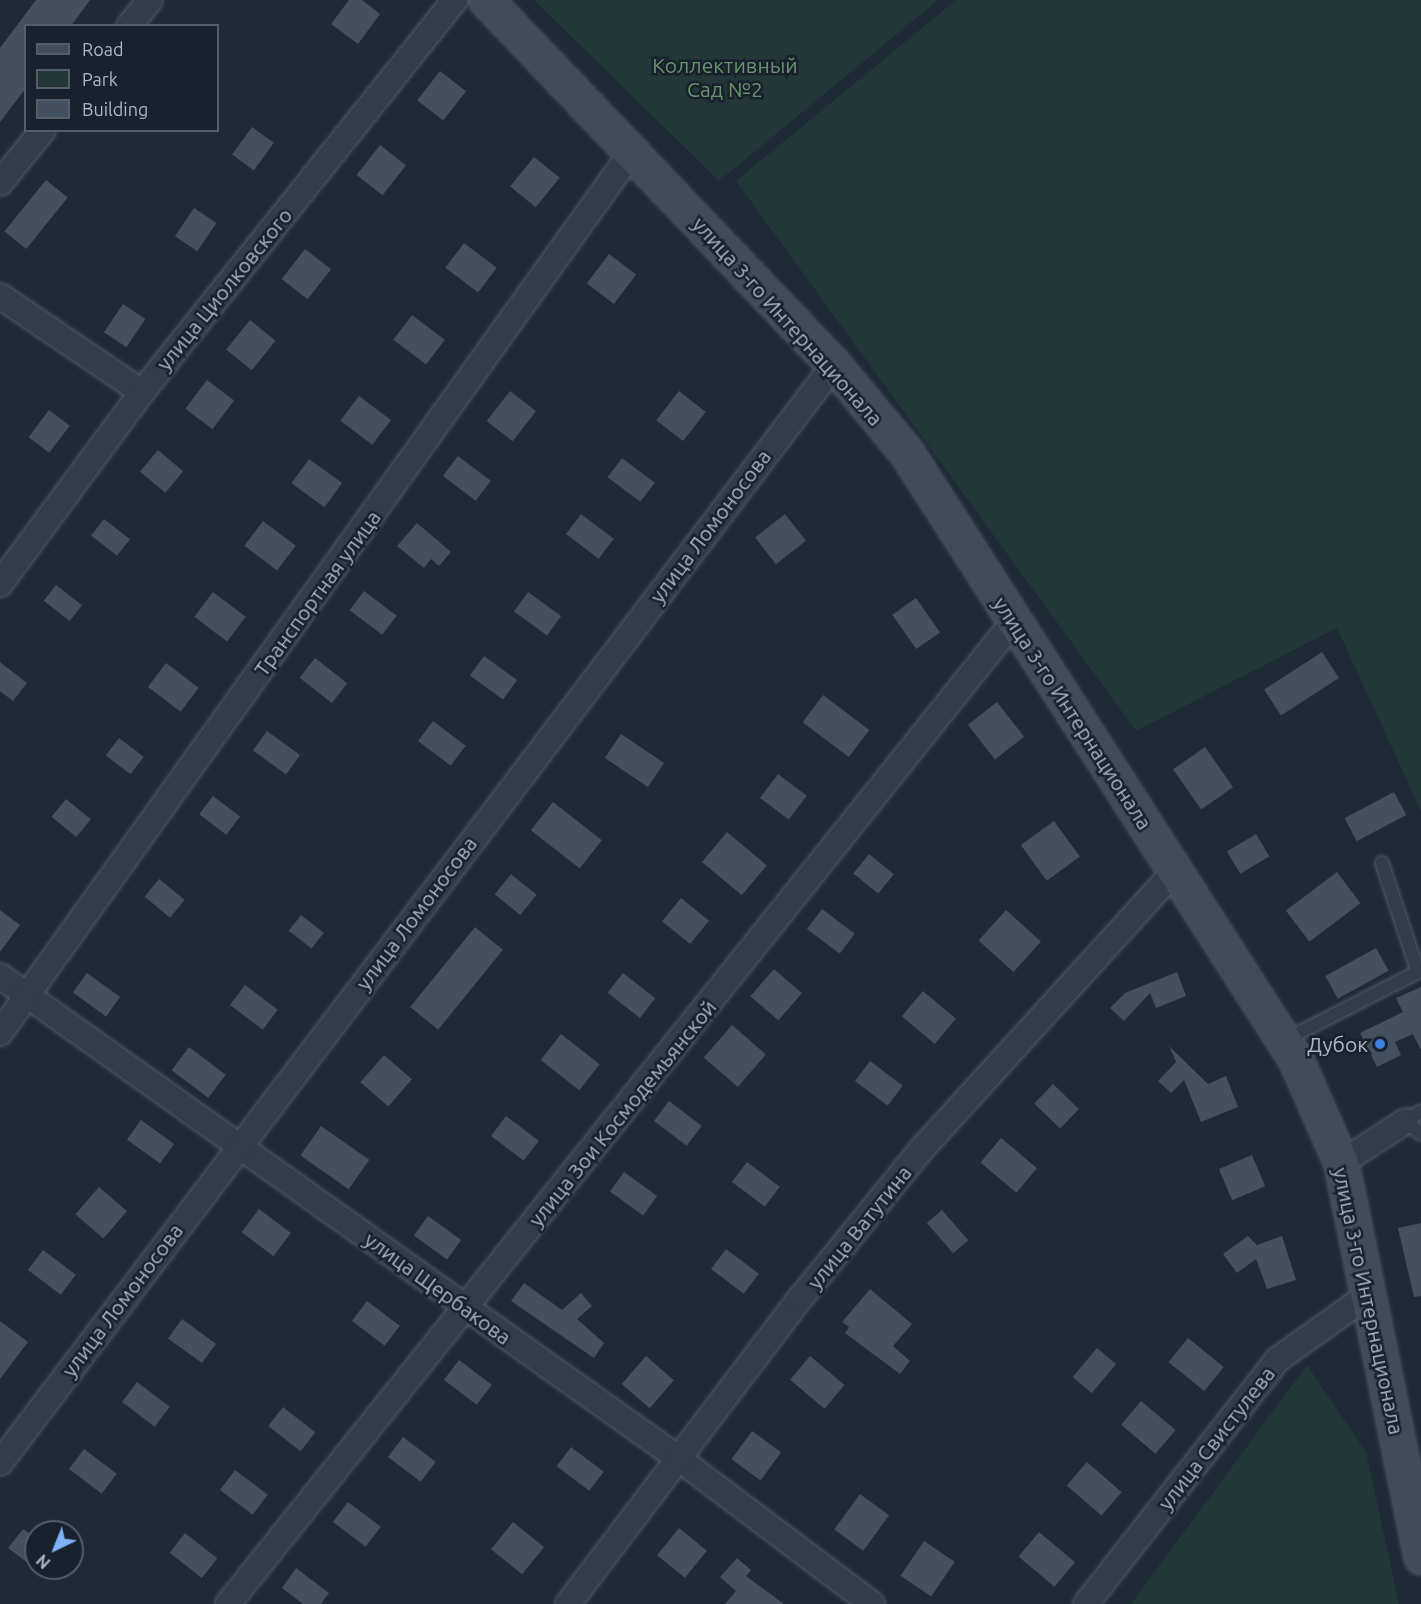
<!DOCTYPE html>
<meta charset="utf-8">
<style>
body{margin:0}
#map{position:relative;width:1421px;height:1604px;overflow:hidden;background:#1f2a37;font-family:Ubuntu,sans-serif}
div>[style]{position:absolute}
[style*='--x']{left:calc(var(--x)*1px);top:calc(var(--y)*1px);width:calc(var(--w)*1px);rotate:calc(var(--a)*1deg)}
.green>*{inset:0;background:#213738}
.building>*{inset:0;background:#42505f;transform-origin:0 0}
.roads{filter:drop-shadow(0 0 2px #505a66) drop-shadow(0 0 2px #505a66)}
.service>*{height:12px;margin:-6px;padding:0 6px;transform-origin:6px;border-radius:6px;background:#333c48}
.minor>*{height:24px;margin:-12px;padding:0 12px;transform-origin:12px;border-radius:12px;background:#333c48}
.secondary>*{height:33px;margin:-16.5px;padding:0 16.5px;transform-origin:16.5px;border-radius:16.5px;background:#414c5b}
.dots>*{width:16px;height:16px;translate:-50% -50%;box-sizing:border-box;border:3px solid #18212c;border-radius:50%}
span{translate:-50% -50%;white-space:nowrap;text-align:center;line-height:1.15;-webkit-text-stroke:5px #18212c;paint-order:stroke}
.park-label{font-size:21px;color:#64956d}
.street-label{font-size:21px;color:#adb7c5}
.poi-label{font-size:21px;color:#adb7c5}
.right{translate:-100% -50%;text-align:right}
.legend{position:absolute;left:24px;top:24px;width:195px;height:108px;box-sizing:border-box;background:#18212c;border:2px solid #545d69;margin:0;padding:8px 10px;list-style:none;font-size:18px;color:#adb7c5}
.legend li{display:flex;align-items:center;gap:12px;height:30px}
.legend b{width:30px;border:2px solid #545d69}
.north{position:absolute;left:24px;top:1520px;width:60px;height:60px;box-sizing:border-box;background:#18212c;border:2px solid #545d69;border-radius:50%;rotate:223deg;font-size:16px;font-weight:700;line-height:24px;text-align:center;color:#adb7c5}
.north::after{content:'';display:block;margin:auto;width:21px;height:27px;background:#7db2fa;clip-path:polygon(50% 0,100% 100%,50% 72%,0 100%)}
</style>
<div id="map">
<div class="green">
<div style="clip-path:polygon(534px 0,938px 0,719px 181px)"></div>
<div style="clip-path:polygon(956px 0,1421px 0,1421px 811px,1337px 628px,1136px 731px,736px 181px)"></div>
<div style="clip-path:polygon(1307px 1365px,1366px 1452px,1399px 1604px,1131px 1604px)"></div>
</div>
<div class="building">
<div style="clip-path:polygon(36px 0,90px 0,71px 26px,26px 26px,26px 88px,0 122px,0 48px)"></div>
<div style="clip-path:polygon(349px 0,362px 0,380px 14px,358px 44px,331px 24px)"></div>
<div style="left:440px;top:71px;width:33px;height:37px;rotate:38deg"></div>
<div style="left:252px;top:127px;width:27px;height:34px;rotate:36deg"></div>
<div style="left:380px;top:145px;width:33px;height:38px;rotate:38deg"></div>
<div style="left:534px;top:157px;width:33px;height:38px;rotate:39deg"></div>
<div style="left:46px;top:180px;width:28px;height:66px;rotate:39deg"></div>
<div style="left:194px;top:208px;width:27px;height:34px;rotate:34deg"></div>
<div style="left:464px;top:243px;width:41px;height:31px;rotate:37deg"></div>
<div style="left:305px;top:249px;width:33px;height:38px;rotate:38deg"></div>
<div style="left:609px;top:254px;width:34px;height:37px;rotate:37deg"></div>
<div style="left:123px;top:304px;width:27px;height:34px;rotate:34deg"></div>
<div style="left:412px;top:315px;width:41px;height:31px;rotate:37deg"></div>
<div style="left:250px;top:320px;width:33px;height:38px;rotate:39deg"></div>
<div style="left:207px;top:380px;width:34px;height:36px;rotate:37deg"></div>
<div style="left:510px;top:391px;width:33px;height:38px;rotate:38deg"></div>
<div style="left:679px;top:391px;width:34px;height:37px;rotate:38deg"></div>
<div style="left:359px;top:396px;width:40px;height:31px;rotate:37deg"></div>
<div style="left:49px;top:410px;width:26px;height:34px;rotate:37deg"></div>
<div style="left:158px;top:450px;width:33px;height:28px;rotate:40deg"></div>
<div style="left:458px;top:456px;width:41px;height:25px;rotate:37deg"></div>
<div style="left:622px;top:458px;width:41px;height:24px;rotate:37deg"></div>
<div style="left:309px;top:459px;width:41px;height:30px;rotate:36deg"></div>
<div style="left:581px;top:514px;width:41px;height:25px;rotate:37deg"></div>
<div style="left:785px;top:514px;width:34px;height:38px;rotate:52deg"></div>
<div style="left:104px;top:519px;width:33px;height:21px;rotate:38deg"></div>
<div style="left:263px;top:521px;width:41px;height:31px;rotate:37deg"></div>
<div style="clip-path:polygon(417px 523px,451px 552px,439px 566px,431px 559px,424px 568px,397px 546px)"></div>
<div style="left:56px;top:585px;width:33px;height:20px;rotate:38deg"></div>
<div style="left:364px;top:591px;width:41px;height:24px;rotate:37deg"></div>
<div style="left:213px;top:592px;width:41px;height:31px;rotate:37deg"></div>
<div style="left:528px;top:592px;width:41px;height:24px;rotate:36deg"></div>
<div style="left:916px;top:598px;width:42px;height:29px;rotate:55deg"></div>
<div style="left:1322px;top:652px;width:31px;height:69px;rotate:57deg"></div>
<div style="left:484px;top:656px;width:41px;height:24px;rotate:36deg"></div>
<div style="left:315px;top:658px;width:41px;height:25px;rotate:38deg"></div>
<div style="clip-path:polygon(0 662px,27px 683px,13px 701px,0 691px)"></div>
<div style="left:166px;top:663px;width:41px;height:30px;rotate:37deg"></div>
<div style="left:823px;top:695px;width:58px;height:34px;rotate:37deg"></div>
<div style="left:997px;top:702px;width:44px;height:37px;rotate:52deg"></div>
<div style="left:433px;top:721px;width:41px;height:25px;rotate:37deg"></div>
<div style="left:267px;top:731px;width:41px;height:24px;rotate:36deg"></div>
<div style="left:621px;top:734px;width:52px;height:29px;rotate:34deg"></div>
<div style="left:119px;top:738px;width:31px;height:22px;rotate:37deg"></div>
<div style="left:1205px;top:747px;width:49px;height:39px;rotate:55deg"></div>
<div style="left:778px;top:774px;width:36px;height:30px;rotate:37deg"></div>
<div style="left:1394px;top:792px;width:26px;height:56px;rotate:62deg"></div>
<div style="left:213px;top:796px;width:34px;height:23px;rotate:37deg"></div>
<div style="left:66px;top:799px;width:32px;height:23px;rotate:39deg"></div>
<div style="left:553px;top:802px;width:62px;height:36px;rotate:38deg"></div>
<div style="left:1054px;top:821px;width:44px;height:41px;rotate:54deg"></div>
<div style="left:727px;top:832px;width:52px;height:39px;rotate:40deg"></div>
<div style="left:1256px;top:834px;width:26px;height:34px;rotate:59deg"></div>
<div style="left:869px;top:854px;width:32px;height:25px;rotate:39deg"></div>
<div style="left:1337px;top:872px;width:39px;height:64px;rotate:53deg"></div>
<div style="left:511px;top:874px;width:33px;height:26px;rotate:39deg"></div>
<div style="left:159px;top:879px;width:33px;height:23px;rotate:39deg"></div>
<div style="left:681px;top:898px;width:36px;height:30px;rotate:39deg"></div>
<div style="left:822px;top:909px;width:41px;height:25px;rotate:37deg"></div>
<div style="clip-path:polygon(0 910px,20px 925px,0 952px)"></div>
<div style="left:1006px;top:910px;width:47px;height:41px;rotate:42deg"></div>
<div style="left:301px;top:915px;width:29px;height:20px;rotate:38deg"></div>
<div style="left:475px;top:927px;width:36px;height:103px;rotate:39deg"></div>
<div style="left:1376px;top:948px;width:26px;height:58px;rotate:61deg"></div>
<div style="left:774px;top:969px;width:37px;height:36px;rotate:41deg"></div>
<div style="clip-path:polygon(1177px 972px,1186px 996px,1156px 1008px,1150px 993px,1124px 1021px,1110px 1008px,1125px 993px)"></div>
<div style="left:87px;top:973px;width:41px;height:24px;rotate:36deg"></div>
<div style="left:623px;top:973px;width:41px;height:25px;rotate:38deg"></div>
<div style="left:245px;top:985px;width:41px;height:25px;rotate:37deg"></div>
<div style="clip-path:polygon(1421px 987px,1421px 1050px,1413px 1034px,1395px 1042px,1401px 1055px,1377px 1067px,1360px 1033px,1403px 1012px,1396px 998px)"></div>
<div style="left:923px;top:991px;width:43px;height:33px;rotate:40deg"></div>
<div style="left:732px;top:1025px;width:45px;height:43px;rotate:41deg"></div>
<div style="left:561px;top:1034px;width:49px;height:33px;rotate:38deg"></div>
<div style="clip-path:polygon(1169px 1046px,1208px 1084px,1226px 1076px,1238px 1107px,1201px 1122px,1184px 1080px,1171px 1093px,1158px 1081px,1176px 1062px)"></div>
<div style="left:189px;top:1047px;width:46px;height:29px;rotate:37deg"></div>
<div style="left:384px;top:1055px;width:37px;height:36px;rotate:41deg"></div>
<div style="left:870px;top:1061px;width:41px;height:25px;rotate:37deg"></div>
<div style="left:1053px;top:1084px;width:36px;height:27px;rotate:44deg"></div>
<div style="left:669px;top:1101px;width:41px;height:25px;rotate:37deg"></div>
<div style="left:506px;top:1116px;width:41px;height:25px;rotate:37deg"></div>
<div style="left:141px;top:1120px;width:41px;height:24px;rotate:36deg"></div>
<div style="left:321px;top:1126px;width:59px;height:36px;rotate:35deg"></div>
<div style="left:1001px;top:1138px;width:47px;height:32px;rotate:40deg"></div>
<div style="left:1252px;top:1155px;width:34px;height:36px;rotate:67deg"></div>
<div style="left:747px;top:1162px;width:41px;height:25px;rotate:37deg"></div>
<div style="left:624px;top:1172px;width:41px;height:24px;rotate:36deg"></div>
<div style="left:99px;top:1187px;width:37px;height:36px;rotate:41deg"></div>
<div style="left:259px;top:1209px;width:40px;height:29px;rotate:37deg"></div>
<div style="left:942px;top:1210px;width:40px;height:20px;rotate:49deg"></div>
<div style="left:428px;top:1216px;width:41px;height:24px;rotate:36deg"></div>
<div style="clip-path:polygon(1421px 1223px,1421px 1296px,1414px 1297px,1398px 1228px)"></div>
<div style="clip-path:polygon(1248px 1236px,1257px 1245px,1282px 1236px,1296px 1280px,1267px 1289px,1256px 1259px,1237px 1273px,1223px 1254px)"></div>
<div style="left:726px;top:1249px;width:41px;height:25px;rotate:37deg"></div>
<div style="left:43px;top:1250px;width:41px;height:25px;rotate:37deg"></div>
<div style="clip-path:polygon(524px 1283px,562px 1310px,581px 1293px,592px 1306px,577px 1319px,604px 1343px,594px 1358px,511px 1301px)"></div>
<div style="clip-path:polygon(870px 1289px,912px 1324px,893px 1346px,910px 1361px,900px 1374px,845px 1333px,849px 1327px,842px 1322px)"></div>
<div style="left:367px;top:1301px;width:41px;height:25px;rotate:37deg"></div>
<div style="left:182px;top:1319px;width:42px;height:24px;rotate:36deg"></div>
<div style="clip-path:polygon(0 1321px,28px 1342px,0 1379px)"></div>
<div style="left:1188px;top:1338px;width:46px;height:31px;rotate:39deg"></div>
<div style="left:1097px;top:1348px;width:25px;height:38px;rotate:40deg"></div>
<div style="left:646px;top:1356px;width:37px;height:37px;rotate:41deg"></div>
<div style="left:810px;top:1356px;width:45px;height:31px;rotate:40deg"></div>
<div style="left:459px;top:1360px;width:41px;height:25px;rotate:37deg"></div>
<div style="left:137px;top:1382px;width:41px;height:25px;rotate:37deg"></div>
<div style="left:1141px;top:1401px;width:45px;height:31px;rotate:40deg"></div>
<div style="left:283px;top:1407px;width:41px;height:24px;rotate:38deg"></div>
<div style="left:752px;top:1431px;width:36px;height:35px;rotate:36deg"></div>
<div style="left:403px;top:1437px;width:41px;height:25px;rotate:37deg"></div>
<div style="left:571px;top:1447px;width:41px;height:24px;rotate:37deg"></div>
<div style="left:84px;top:1449px;width:41px;height:25px;rotate:37deg"></div>
<div style="left:1087px;top:1462px;width:46px;height:31px;rotate:41deg"></div>
<div style="left:235px;top:1470px;width:41px;height:25px;rotate:37deg"></div>
<div style="left:860px;top:1494px;width:36px;height:44px;rotate:36deg"></div>
<div style="left:348px;top:1502px;width:41px;height:25px;rotate:37deg"></div>
<div style="left:513px;top:1522px;width:40px;height:35px;rotate:39deg"></div>
<div style="left:679px;top:1528px;width:36px;height:35px;rotate:39deg"></div>
<div style="clip-path:polygon(23px 1529px,36px 1538px,36px 1569px,8px 1548px)"></div>
<div style="left:1039px;top:1532px;width:47px;height:32px;rotate:40deg"></div>
<div style="left:185px;top:1533px;width:41px;height:25px;rotate:38deg"></div>
<div style="left:924px;top:1541px;width:37px;height:42px;rotate:34deg"></div>
<div style="clip-path:polygon(737px 1558px,751px 1570px,746px 1576px,784px 1604px,725px 1604px,736px 1591px,720px 1577px)"></div>
<div style="clip-path:polygon(296px 1568px,329px 1593px,321px 1604px,303px 1604px,282px 1588px)"></div>
</div>
<div class="roads">
<div class="service">
<div style="--x:1285;--y:1040;--w:149;--a:-27.1"></div>
<div style="--x:1418;--y:972;--w:115;--a:-108.3"></div>
<div style="--x:1421;--y:1111;--w:18;--a:146"></div>
<div style="--x:1406;--y:1121;--w:20;--a:41"></div>
</div>
<div class="minor">
<div style="--x:129;--y:26;--w:33;--a:-51"></div>
<div style="--x:0;--y:183;--w:68;--a:-50.9"></div>
<div style="--x:0;--y:296;--w:171;--a:34.1"></div>
<div style="--x:0;--y:584;--w:239;--a:-53.5"></div>
<div style="--x:142;--y:392;--w:502;--a:-51.39"></div>
<div style="--x:0;--y:976;--w:837;--a:35.42"></div>
<div style="--x:682;--y:1461;--w:238;--a:37"></div>
<div style="--x:0;--y:1033;--w:1084;--a:-54.35"></div>
<div style="--x:1341;--y:1163;--w:77;--a:-32.9"></div>
<div style="--x:0;--y:1463;--w:1379;--a:-52.78"></div>
<div style="--x:228;--y:1604;--w:1259;--a:-51.35"></div>
<div style="--x:568;--y:1604;--w:382;--a:-52.8"></div>
<div style="--x:799;--y:1300;--w:193;--a:-50.9"></div>
<div style="--x:921;--y:1150;--w:377;--a:-47.7"></div>
<div style="--x:1086;--y:1604;--w:310;--a:-51.9"></div>
<div style="--x:1277;--y:1360;--w:112;--a:-35.5"></div>
</div>
<div class="secondary">
<div style="--x:486;--y:0;--w:504;--a:46.37"></div>
<div style="--x:834;--y:365;--w:113;--a:50.4"></div>
<div style="--x:906;--y:452;--w:722;--a:57.32"></div>
<div style="--x:1296;--y:1060;--w:112;--a:66.4"></div>
<div style="--x:1341;--y:1163;--w:402;--a:78.5"></div>
</div>
</div>
<div class="dots">
<div style="left:1380px;top:1044px;background:#3f7fe0"></div>
</div>
<div class="park-label">
<span style="left:725px;top:77px">Коллективный<br>Сад №2</span>
</div>
<div class="street-label">
<span style="left:224px;top:289px;rotate:-51deg">улица Циолковского</span>
<span style="left:788px;top:321px;rotate:48deg">улица 3-го Интернационала</span>
<span style="left:710px;top:526px;rotate:-53deg">улица Ломоносова</span>
<span style="left:317px;top:593px;rotate:-54deg">Транспортная улица</span>
<span style="left:1073px;top:713px;rotate:57deg">улица 3-го Интернационала</span>
<span style="left:416px;top:913px;rotate:-53deg">улица Ломоносова</span>
<span style="left:622px;top:1113px;rotate:-51deg">улица Зои Космодемьянской</span>
<span style="left:859px;top:1227px;rotate:-51deg">улица Ватутина</span>
<span style="left:438px;top:1288px;rotate:36deg">улица Щербакова</span>
<span style="left:122px;top:1300px;rotate:-53deg">улица Ломоносова</span>
<span style="left:1369px;top:1301px;rotate:78deg">улица 3-го Интернационала</span>
<span style="left:1216px;top:1438px;rotate:-52deg">улица Свистулева</span>
</div>
<div class="poi-label">
<span class="right" style="left:1368px;top:1044px">Дубок</span>
</div>
<ul class="legend">
<li><b style="height:8px;background:#414c5b"></b>Road</li>
<li><b style="height:16px;background:#213738"></b>Park</li>
<li><b style="height:16px;background:#42505f"></b>Building</li>
</ul>
<div class="north">N</div>
</div>
